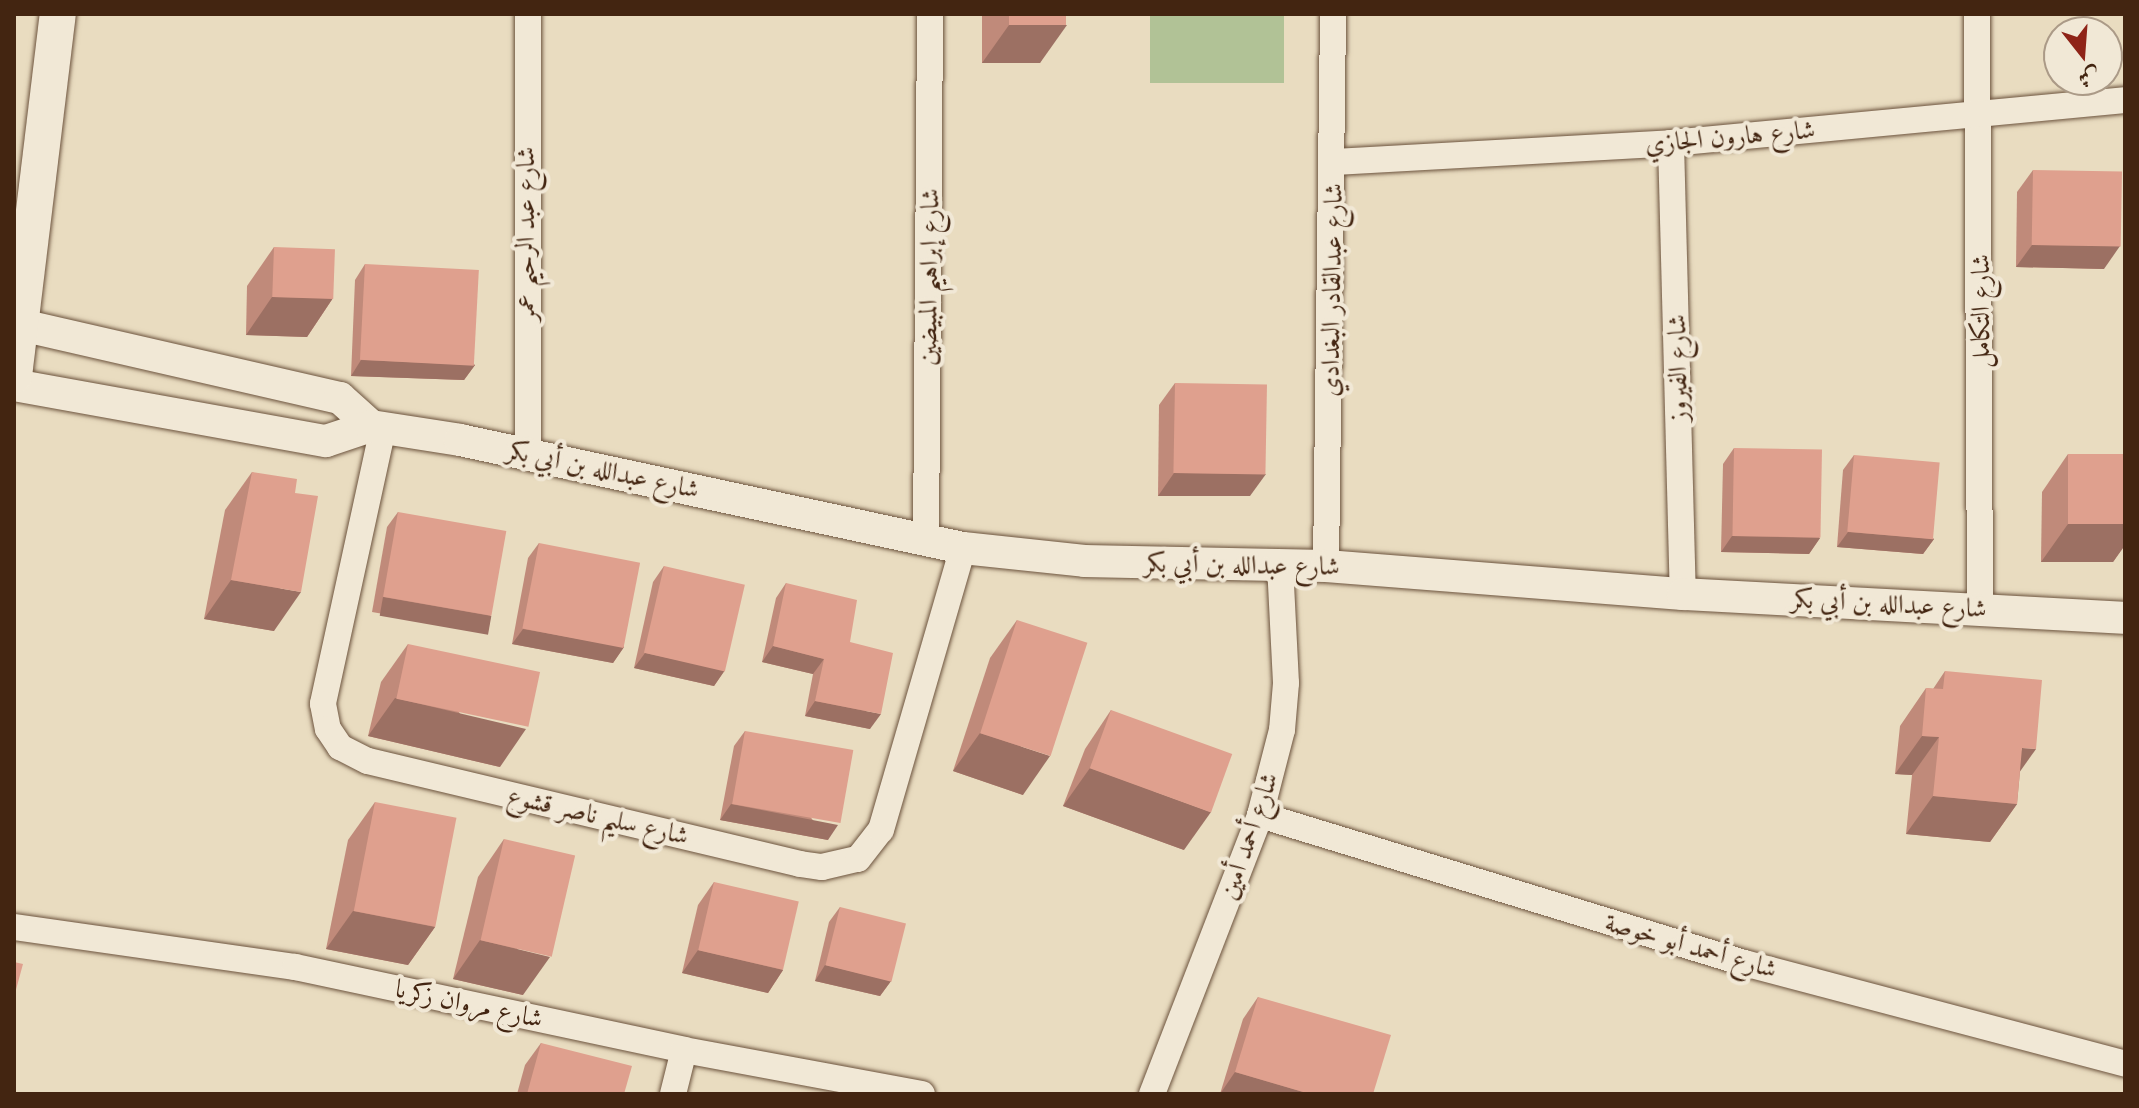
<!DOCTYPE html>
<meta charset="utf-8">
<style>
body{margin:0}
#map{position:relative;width:2139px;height:1108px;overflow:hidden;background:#e9dcc0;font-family:Cardo,Amiri,serif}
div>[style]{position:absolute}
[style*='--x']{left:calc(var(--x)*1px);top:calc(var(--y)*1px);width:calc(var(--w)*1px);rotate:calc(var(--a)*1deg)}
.green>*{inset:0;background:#b1c296;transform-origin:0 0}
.roads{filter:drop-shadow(0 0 2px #6c533d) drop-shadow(0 0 2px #6c533d)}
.minor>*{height:26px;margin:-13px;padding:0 13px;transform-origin:13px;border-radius:13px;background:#f1e8d6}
.tertiary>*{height:32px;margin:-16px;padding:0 16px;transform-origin:16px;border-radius:16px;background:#f1e8d6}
.secondary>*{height:36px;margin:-18px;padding:0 18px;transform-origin:18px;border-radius:18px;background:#f1e8d6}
.wall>*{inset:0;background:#c08a7a}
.shaded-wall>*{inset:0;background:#9c7063;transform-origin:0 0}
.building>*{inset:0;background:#dfa08e;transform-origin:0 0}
span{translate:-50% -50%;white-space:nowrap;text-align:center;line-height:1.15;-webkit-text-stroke:8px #f1e8d6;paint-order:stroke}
.street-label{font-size:26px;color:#432511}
.frame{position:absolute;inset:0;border:16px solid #432511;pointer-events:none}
.north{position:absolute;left:2043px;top:16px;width:80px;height:80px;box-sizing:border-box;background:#f1e8d6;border:2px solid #ab9a87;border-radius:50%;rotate:163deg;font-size:22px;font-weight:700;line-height:32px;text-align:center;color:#432511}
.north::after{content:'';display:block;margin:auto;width:28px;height:36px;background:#8f2418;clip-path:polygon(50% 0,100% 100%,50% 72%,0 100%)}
</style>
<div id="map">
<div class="green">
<div style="left:1150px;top:14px;width:134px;height:69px"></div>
</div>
<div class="roads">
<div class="minor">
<div style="--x:528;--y:14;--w:440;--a:90"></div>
<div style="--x:1977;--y:14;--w:595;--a:89.71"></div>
<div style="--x:1671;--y:143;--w:451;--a:88.5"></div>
<div style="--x:1334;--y:162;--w:338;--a:-3.2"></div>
<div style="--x:1671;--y:143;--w:456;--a:-5.4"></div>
<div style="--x:383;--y:428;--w:282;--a:102.3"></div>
<div style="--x:323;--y:704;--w:25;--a:79"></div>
<div style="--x:328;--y:729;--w:22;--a:56"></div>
<div style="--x:340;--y:747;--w:31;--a:27"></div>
<div style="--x:368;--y:761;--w:444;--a:13.4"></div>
<div style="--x:800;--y:864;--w:22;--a:8"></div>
<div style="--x:822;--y:867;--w:37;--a:-13"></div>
<div style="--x:858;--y:859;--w:37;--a:-52"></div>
<div style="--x:881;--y:830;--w:294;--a:-73.8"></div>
<div style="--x:926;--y:540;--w:526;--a:-89.56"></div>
<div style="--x:1326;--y:566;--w:552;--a:-89.27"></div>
<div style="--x:1260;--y:815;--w:506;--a:17"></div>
<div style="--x:1744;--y:963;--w:394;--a:14.8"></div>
<div style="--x:14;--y:927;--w:284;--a:8.1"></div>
<div style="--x:295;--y:967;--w:398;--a:12"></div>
<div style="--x:684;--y:1050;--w:242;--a:10.5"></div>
<div style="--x:673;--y:1094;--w:45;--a:-76"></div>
<div style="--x:1152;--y:1094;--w:299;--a:-68.8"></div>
<div style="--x:1260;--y:815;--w:88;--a:-75.5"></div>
<div style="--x:1282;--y:730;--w:47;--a:-85.1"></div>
<div style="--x:1286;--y:683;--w:117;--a:-92.9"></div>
</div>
<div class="tertiary">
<div style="--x:21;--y:325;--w:327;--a:12.9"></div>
<div style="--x:340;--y:398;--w:42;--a:42.1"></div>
<div style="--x:14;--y:385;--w:317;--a:10.2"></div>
<div style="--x:326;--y:441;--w:47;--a:-18.4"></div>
<div style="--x:371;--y:426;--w:90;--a:8.9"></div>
<div style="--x:460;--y:440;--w:514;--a:12.12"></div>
<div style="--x:963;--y:548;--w:122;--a:6.1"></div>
<div style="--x:1084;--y:561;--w:242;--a:1.2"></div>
<div style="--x:1326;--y:566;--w:358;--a:4.5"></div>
<div style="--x:1683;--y:594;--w:443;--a:3.1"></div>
</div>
<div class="secondary">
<div style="--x:14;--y:376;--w:365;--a:-83.1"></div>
</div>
</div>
<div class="wall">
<div style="clip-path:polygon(982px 14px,1066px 14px,1040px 63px,982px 63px)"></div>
<div style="clip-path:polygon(2033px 170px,2104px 269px,2016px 267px,2017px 192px)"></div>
<div style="clip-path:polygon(274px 247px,333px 298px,307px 337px,246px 335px,247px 286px)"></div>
<div style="clip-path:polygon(365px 264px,475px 365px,464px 380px,351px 376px,355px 280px)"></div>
<div style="clip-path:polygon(1175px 383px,1250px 496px,1158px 496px,1159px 405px)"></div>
<div style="clip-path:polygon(1734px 448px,1820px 538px,1809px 554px,1721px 552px,1723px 464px)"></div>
<div style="clip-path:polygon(2068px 454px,2125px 454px,2125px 545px,2113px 562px,2041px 562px,2042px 492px)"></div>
<div style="clip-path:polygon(1854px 455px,1934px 539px,1923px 554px,1837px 547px,1843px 470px)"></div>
<div style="clip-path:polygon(252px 472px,295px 493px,274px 631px,204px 619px,225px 510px)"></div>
<div style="clip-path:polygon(398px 512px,491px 616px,480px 631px,372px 612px,387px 527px)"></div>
<div style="clip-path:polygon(539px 543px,624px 647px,613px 663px,512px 644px,528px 558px)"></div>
<div style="clip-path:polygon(664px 566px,725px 670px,714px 686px,634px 668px,653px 582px)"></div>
<div style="clip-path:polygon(786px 583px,850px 642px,870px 729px,805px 716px,813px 674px,762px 662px,776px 598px)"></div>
<div style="clip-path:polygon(1017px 620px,1023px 795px,953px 771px,990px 658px)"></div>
<div style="clip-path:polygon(408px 644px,500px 767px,368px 736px,381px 682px)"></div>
<div style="clip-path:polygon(1945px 671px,2020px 772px,2017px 804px,1990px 842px,1906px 834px,1912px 775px,1895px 774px,1900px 726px,1926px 688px,1933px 689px)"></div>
<div style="clip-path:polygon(1111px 710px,1184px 850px,1063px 806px,1085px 749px)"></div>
<div style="clip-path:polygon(745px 731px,828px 840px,720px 820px,734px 746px)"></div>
<div style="clip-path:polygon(375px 802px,435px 927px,408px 965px,326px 949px,348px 840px)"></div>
<div style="clip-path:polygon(504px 839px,523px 995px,453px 979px,478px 877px)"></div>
<div style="clip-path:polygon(714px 882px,783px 970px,768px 993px,682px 973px,698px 905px)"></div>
<div style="clip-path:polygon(840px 907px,891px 981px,880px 996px,815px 981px,829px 922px)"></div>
<div style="clip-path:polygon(1258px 997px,1373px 1094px,1220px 1094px,1243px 1019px)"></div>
<div style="clip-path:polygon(541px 1043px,624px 1094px,517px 1094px,525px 1065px)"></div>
</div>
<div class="shaded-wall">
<div style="clip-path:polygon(1009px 25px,1067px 25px,1040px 63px,982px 63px)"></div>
<div style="clip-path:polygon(2032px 245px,2120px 246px,2104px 269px,2016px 267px)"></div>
<div style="clip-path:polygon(272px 297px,333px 298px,307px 337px,246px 335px)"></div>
<div style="clip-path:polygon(361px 360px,475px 365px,464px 380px,351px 376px)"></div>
<div style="clip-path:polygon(1174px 473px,1266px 474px,1250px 496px,1158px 496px)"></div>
<div style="clip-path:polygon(2125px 523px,2125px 545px,2113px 562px,2041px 562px,2068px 524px)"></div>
<div style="clip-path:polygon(1848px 532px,1934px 539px,1923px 554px,1837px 547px)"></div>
<div style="clip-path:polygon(1732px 536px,1820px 538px,1809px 554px,1721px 552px)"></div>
<div style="clip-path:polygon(231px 580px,301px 592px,274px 631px,204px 619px)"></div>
<div style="left:383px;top:597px;width:110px;height:19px;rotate:10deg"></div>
<div style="clip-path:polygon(523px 629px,624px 647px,613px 663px,512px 644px)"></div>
<div style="clip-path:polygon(773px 646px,824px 659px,813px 674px,762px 662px)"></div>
<div style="clip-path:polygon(645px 653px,725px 670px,714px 686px,634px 668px)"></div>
<div style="clip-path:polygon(395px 698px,526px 729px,500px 767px,368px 736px)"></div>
<div style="clip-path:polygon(815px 701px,881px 714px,870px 729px,805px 716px)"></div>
<div style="clip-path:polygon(980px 733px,1050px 756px,1023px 795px,953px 771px)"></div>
<div style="clip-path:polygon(1922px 736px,1939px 737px,1912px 775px,1895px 774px)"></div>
<div style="clip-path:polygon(2022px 748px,2036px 749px,2009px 787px)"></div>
<div style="clip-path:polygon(1090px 768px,1211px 812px,1184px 850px,1063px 806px)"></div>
<div style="clip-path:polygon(1933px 796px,2017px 804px,1990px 842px,1906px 834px)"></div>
<div style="clip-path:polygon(731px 804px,838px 825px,828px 840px,720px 820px)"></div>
<div style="clip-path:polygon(353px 911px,435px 927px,408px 965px,326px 949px)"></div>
<div style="clip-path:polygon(480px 940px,550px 957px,523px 995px,453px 979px)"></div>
<div style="clip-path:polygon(698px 950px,783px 970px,768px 993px,682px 973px)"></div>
<div style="clip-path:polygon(825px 965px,891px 981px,880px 996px,815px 981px)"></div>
<div style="clip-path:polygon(1235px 1072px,1310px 1094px,1220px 1094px)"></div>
</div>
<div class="building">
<div style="left:1009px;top:14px;width:57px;height:11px"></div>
<div style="left:2033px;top:170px;width:89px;height:75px;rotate:1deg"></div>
<div style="left:274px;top:247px;width:61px;height:50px;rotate:2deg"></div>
<div style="left:365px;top:264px;width:114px;height:96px;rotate:3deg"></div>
<div style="left:1175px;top:383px;width:92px;height:90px;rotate:1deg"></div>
<div style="left:1734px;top:448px;width:88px;height:88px;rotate:1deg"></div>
<div style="left:2068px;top:454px;width:57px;height:70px"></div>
<div style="left:1854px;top:455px;width:86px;height:77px;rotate:5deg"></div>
<div style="clip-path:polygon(252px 472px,297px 479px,295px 493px,318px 496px,301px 592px,231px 580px)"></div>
<div style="left:398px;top:512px;width:110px;height:86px;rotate:10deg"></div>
<div style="left:539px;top:543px;width:103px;height:87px;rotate:11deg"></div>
<div style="left:664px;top:566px;width:83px;height:89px;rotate:13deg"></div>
<div style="clip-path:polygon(786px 583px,857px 600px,850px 642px,893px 653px,881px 714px,815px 701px,824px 659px,773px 646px)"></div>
<div style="left:1017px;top:620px;width:74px;height:119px;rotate:18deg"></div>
<div style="left:408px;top:644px;width:135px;height:56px;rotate:12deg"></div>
<div style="clip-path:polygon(1945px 671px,2042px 680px,2036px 749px,2022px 748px,2017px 804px,1933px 796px,1939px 737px,1922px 736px,1926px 688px,1943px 689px)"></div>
<div style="left:1111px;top:710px;width:129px;height:62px;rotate:20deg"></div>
<div style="left:745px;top:731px;width:110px;height:74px;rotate:10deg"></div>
<div style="left:375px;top:802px;width:83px;height:111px;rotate:11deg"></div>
<div style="left:504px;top:839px;width:73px;height:104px;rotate:13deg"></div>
<div style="left:714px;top:882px;width:87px;height:70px;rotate:13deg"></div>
<div style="left:840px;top:907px;width:68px;height:60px;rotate:14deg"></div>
<div style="clip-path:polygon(14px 962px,23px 964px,14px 997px)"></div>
<div style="clip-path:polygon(1258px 997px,1391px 1035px,1373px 1094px,1310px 1094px,1235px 1072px)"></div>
<div style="clip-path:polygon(541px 1043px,632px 1066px,624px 1094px,527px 1094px)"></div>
</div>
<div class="street-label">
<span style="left:1730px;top:137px;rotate:-5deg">شارع هارون الجازي</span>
<span style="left:526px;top:234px;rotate:-90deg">شارع عبد الرحيم عمر</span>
<span style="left:929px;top:277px;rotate:-89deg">شارع إبراهيم المبيضين</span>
<span style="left:1332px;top:290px;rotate:-89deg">شارع عبدالقادر البغدادي</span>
<span style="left:1981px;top:311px;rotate:-90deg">شارع التكامل</span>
<span style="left:1678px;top:368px;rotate:-91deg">شارع الفيروز</span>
<span style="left:603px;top:470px;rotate:12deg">شارع عبدالله بن أبي بكر</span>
<span style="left:1242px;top:565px;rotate:1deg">شارع عبدالله بن أبي بكر</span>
<span style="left:1889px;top:604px;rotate:3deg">شارع عبدالله بن أبي بكر</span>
<span style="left:598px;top:816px;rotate:13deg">شارع سليم ناصر قشوع</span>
<span style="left:1249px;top:836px;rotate:-71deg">شارع أحمد أمين</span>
<span style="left:1691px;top:946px;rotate:16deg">شارع أحمد أبو خوصة</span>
<span style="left:469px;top:1004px;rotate:12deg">شارع مروان زكريا</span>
</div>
<div class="frame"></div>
<div class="north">ش</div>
</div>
